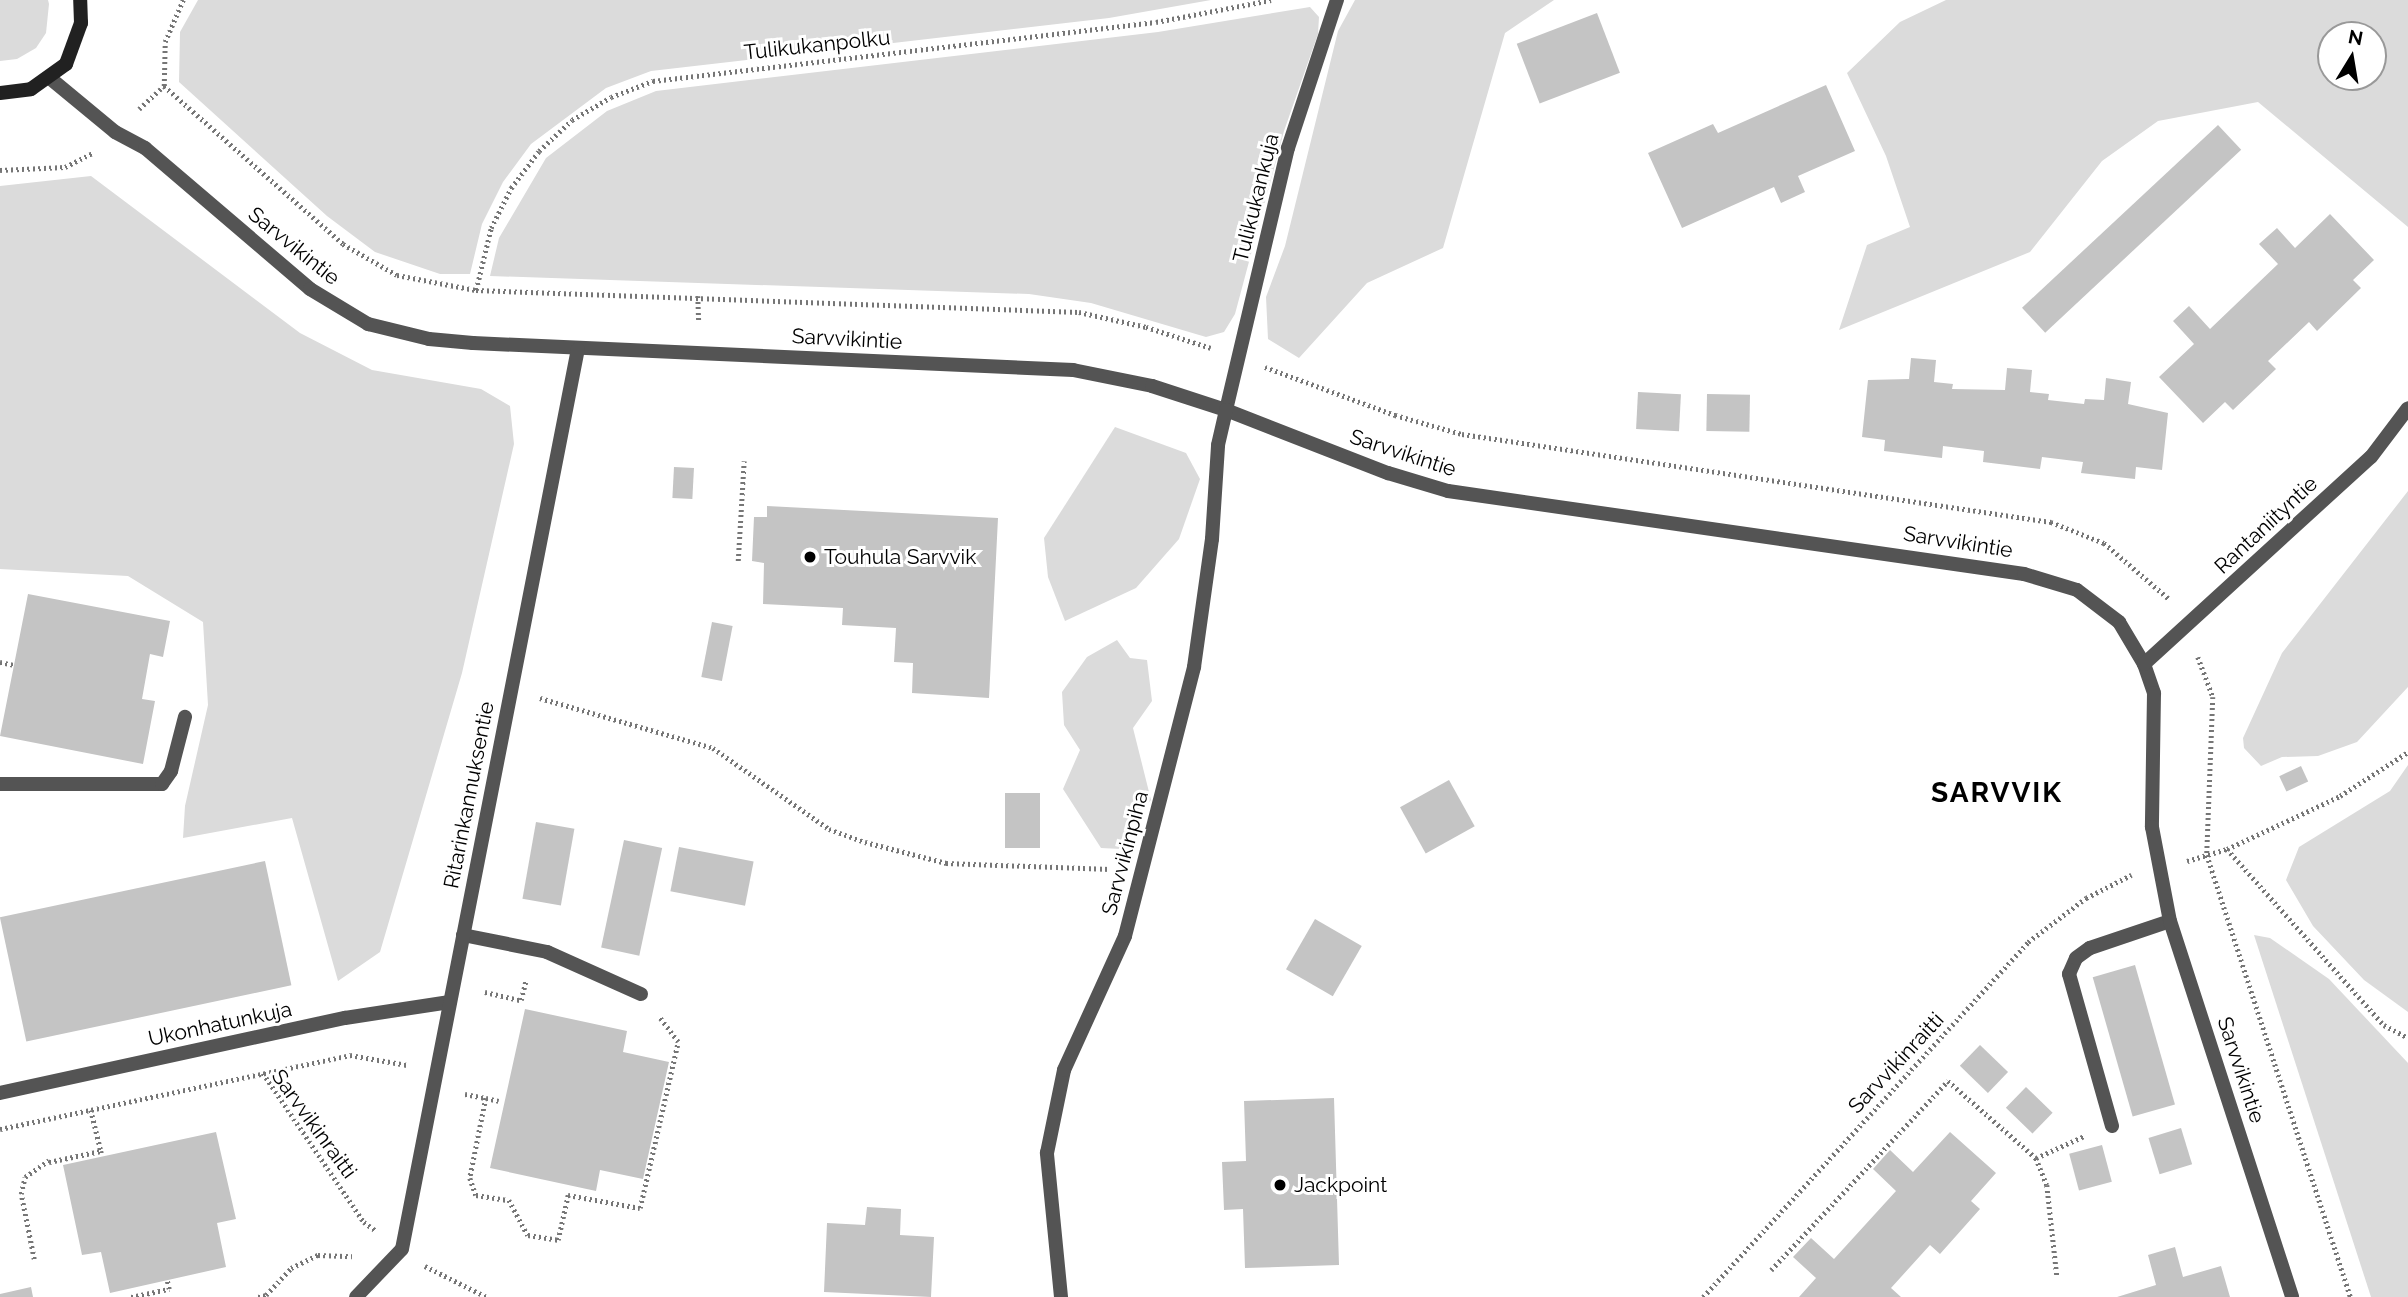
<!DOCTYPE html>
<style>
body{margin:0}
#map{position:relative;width:2408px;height:1297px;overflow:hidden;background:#fff;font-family:Raleway,sans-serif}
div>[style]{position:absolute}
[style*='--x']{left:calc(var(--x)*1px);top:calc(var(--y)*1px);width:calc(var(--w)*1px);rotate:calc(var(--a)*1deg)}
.green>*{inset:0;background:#dbdbdb}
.building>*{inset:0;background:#c4c4c4;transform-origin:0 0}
.path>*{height:4.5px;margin-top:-2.25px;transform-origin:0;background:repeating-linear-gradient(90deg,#767676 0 2px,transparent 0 5.5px)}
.service>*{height:14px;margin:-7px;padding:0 7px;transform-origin:7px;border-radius:7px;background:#545454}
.minor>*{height:14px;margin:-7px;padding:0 7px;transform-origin:7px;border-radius:7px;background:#545454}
.secondary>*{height:14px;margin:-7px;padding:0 7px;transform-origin:7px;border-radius:7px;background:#212121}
.dots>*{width:19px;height:19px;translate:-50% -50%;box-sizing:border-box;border:4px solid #fff;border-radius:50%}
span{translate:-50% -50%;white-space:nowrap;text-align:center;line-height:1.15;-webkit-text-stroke:6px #fff;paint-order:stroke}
.street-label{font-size:21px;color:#000}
.poi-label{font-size:21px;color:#000}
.left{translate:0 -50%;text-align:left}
.district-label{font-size:28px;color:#000;font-weight:700;letter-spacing:2px}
.north{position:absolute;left:2317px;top:21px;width:70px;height:70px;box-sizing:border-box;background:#fff;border:2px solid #999;border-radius:50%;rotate:11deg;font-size:19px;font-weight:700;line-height:28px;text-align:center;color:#000}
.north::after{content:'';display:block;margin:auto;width:24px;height:32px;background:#000;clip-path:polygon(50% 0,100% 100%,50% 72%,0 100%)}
</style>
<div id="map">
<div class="green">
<div style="clip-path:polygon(0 0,48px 0,49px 4px,46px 33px,36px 48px,17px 59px,0 61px)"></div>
<div style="clip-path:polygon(198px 0,1211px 0,1109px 18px,651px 71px,606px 88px,531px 144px,503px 182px,482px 224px,470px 274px,440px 274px,375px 252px,327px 216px,179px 82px,180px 32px)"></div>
<div style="clip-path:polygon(1355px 0,1554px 0,1505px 33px,1443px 248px,1367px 283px,1299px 358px,1268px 339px,1266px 297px,1285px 246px,1338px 31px)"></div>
<div style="clip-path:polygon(evenodd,1946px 0,2408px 0,2408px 227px,2258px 102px,2158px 121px,2102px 161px,2030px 252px,1839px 330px,1867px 245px,1910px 227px,1886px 156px,1847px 73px,1900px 22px,1946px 0,2373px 35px,2373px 77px,2331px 77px,2331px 35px,2373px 35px)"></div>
<div style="clip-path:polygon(1310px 7px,1319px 17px,1318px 34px,1284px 131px,1235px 314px,1224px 332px,1206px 337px,1091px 303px,1029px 294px,490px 276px,499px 238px,546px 158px,607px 111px,656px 91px,1158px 32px)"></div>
<div style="clip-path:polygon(91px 176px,300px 333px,372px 370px,481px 389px,510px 406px,514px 444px,462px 673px,380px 952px,338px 981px,292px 818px,183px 838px,185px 806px,208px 705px,203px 622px,128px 576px,0 569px,0 186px)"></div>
<div style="clip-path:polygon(1115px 427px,1186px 453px,1200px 479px,1179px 539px,1136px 588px,1065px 621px,1048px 577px,1044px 538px)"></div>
<div style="clip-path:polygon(2408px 491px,2408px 687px,2357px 742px,2318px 756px,2282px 757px,2261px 766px,2244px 748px,2243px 738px,2282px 653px)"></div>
<div style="clip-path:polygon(1117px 640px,1130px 658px,1147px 660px,1152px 701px,1133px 728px,1151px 800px,1129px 822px,1121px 849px,1101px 848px,1063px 789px,1080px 750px,1064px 725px,1062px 692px,1087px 657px)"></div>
<div style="clip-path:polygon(2408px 765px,2408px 1012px,2364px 980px,2313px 926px,2286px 880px,2299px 847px,2390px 791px)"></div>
<div style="clip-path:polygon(2254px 935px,2270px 938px,2329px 979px,2408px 1063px,2408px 1297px,2371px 1297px)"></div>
</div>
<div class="building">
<div style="left:1597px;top:13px;width:64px;height:86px;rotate:69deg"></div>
<div style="clip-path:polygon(1826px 85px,1855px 151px,1798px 176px,1805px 192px,1781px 203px,1774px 187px,1682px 228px,1648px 153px,1713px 124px,1718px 133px)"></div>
<div style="left:2218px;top:125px;width:34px;height:268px;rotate:47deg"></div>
<div style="clip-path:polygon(2330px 214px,2374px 260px,2353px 280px,2361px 288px,2317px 331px,2309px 322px,2268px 361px,2276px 369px,2233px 410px,2225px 402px,2203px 423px,2159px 377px,2194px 344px,2173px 321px,2189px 306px,2210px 329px,2278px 264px,2259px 244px,2277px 228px,2295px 248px)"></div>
<div style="clip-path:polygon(1911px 358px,1936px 360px,1934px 382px,1953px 384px,1952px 389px,2005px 390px,2007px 368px,2032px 370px,2030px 392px,2049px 394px,2048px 400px,2084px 404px,2085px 399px,2104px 400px,2106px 378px,2131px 382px,2128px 404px,2168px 413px,2162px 470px,2136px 467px,2135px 479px,2081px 473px,2083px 462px,2042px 457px,2040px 469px,1983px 462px,1984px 451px,1943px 446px,1942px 458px,1884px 451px,1885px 440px,1862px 437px,1868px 380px,1909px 379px)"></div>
<div style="left:1638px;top:392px;width:43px;height:37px;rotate:3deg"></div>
<div style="left:1707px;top:394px;width:43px;height:37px;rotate:1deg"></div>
<div style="left:674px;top:467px;width:20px;height:31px;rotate:3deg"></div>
<div style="clip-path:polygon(767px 506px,998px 518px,989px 698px,912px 693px,913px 663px,894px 662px,896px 628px,842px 625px,843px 608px,763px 604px,764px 563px,752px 561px,754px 517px,767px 517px)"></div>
<div style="clip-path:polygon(28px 594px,170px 621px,163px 657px,150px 654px,142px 699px,155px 701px,143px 764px,0 736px)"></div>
<div style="left:712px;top:622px;width:21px;height:56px;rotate:11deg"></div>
<div style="left:2301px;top:766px;width:17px;height:24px;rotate:65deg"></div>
<div style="left:1449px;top:780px;width:53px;height:56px;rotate:61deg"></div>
<div style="left:1005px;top:793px;width:35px;height:55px"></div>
<div style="left:536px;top:822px;width:39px;height:78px;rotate:10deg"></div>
<div style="left:624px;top:840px;width:39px;height:110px;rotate:12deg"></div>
<div style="left:679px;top:847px;width:76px;height:45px;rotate:11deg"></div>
<div style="left:265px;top:861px;width:127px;height:271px;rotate:78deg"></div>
<div style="left:1315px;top:919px;width:54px;height:58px;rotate:30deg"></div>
<div style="left:2135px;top:965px;width:145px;height:44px;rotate:74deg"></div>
<div style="clip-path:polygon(525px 1009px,627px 1031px,623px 1052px,669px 1062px,643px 1179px,600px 1170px,596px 1191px,490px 1168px)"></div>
<div style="left:1980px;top:1045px;width:39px;height:29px;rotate:44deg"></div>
<div style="left:2026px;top:1087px;width:37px;height:29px;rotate:44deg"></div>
<div style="clip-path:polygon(1334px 1098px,1339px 1265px,1245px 1268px,1243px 1209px,1224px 1210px,1222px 1162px,1246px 1161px,1244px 1101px)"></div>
<div style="left:2181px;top:1128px;width:38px;height:34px;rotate:73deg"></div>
<div style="clip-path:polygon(216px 1132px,236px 1219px,217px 1223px,226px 1267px,110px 1293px,101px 1252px,82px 1255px,63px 1165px)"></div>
<div style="clip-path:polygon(1950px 1132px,1996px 1173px,1971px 1201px,1980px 1209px,1940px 1254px,1930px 1245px,1891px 1288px,1901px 1297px,1799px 1297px,1816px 1278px,1793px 1257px,1811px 1238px,1834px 1259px,1896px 1191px,1873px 1169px,1890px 1150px,1913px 1172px)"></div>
<div style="left:2102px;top:1145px;width:38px;height:34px;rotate:75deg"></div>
<div style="clip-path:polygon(867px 1207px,901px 1209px,900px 1235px,934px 1237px,931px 1297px,824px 1292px,827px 1223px,865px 1225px)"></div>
<div style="clip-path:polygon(2175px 1247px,2183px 1277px,2221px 1266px,2230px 1297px,2117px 1297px,2156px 1285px,2148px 1255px)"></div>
<div style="clip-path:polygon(31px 1287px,33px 1297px,0 1297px,0 1294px)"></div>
</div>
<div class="path">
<div style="--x:164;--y:86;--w:239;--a:41.4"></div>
<div style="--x:343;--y:244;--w:62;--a:29.9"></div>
<div style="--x:397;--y:275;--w:80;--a:10.8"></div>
<div style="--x:476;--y:290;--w:603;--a:2.09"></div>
<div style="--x:1079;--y:312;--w:69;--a:12.6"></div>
<div style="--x:1146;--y:327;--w:68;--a:17.9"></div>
<div style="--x:164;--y:86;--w:44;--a:-88.7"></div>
<div style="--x:165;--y:42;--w:46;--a:-66.8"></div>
<div style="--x:139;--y:109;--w:34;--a:-43"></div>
<div style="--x:0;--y:170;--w:65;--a:-2.6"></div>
<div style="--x:65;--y:167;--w:30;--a:-27"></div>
<div style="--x:476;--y:290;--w:64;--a:-76.4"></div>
<div style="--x:491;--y:228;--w:45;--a:-63.4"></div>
<div style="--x:511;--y:188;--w:46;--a:-52.9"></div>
<div style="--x:539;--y:151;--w:45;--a:-43.2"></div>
<div style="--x:572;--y:120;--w:45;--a:-30.5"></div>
<div style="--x:611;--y:97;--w:45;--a:-20.9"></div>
<div style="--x:653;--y:81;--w:506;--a:-6.69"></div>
<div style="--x:1156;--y:22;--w:117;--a:-10.8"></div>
<div style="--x:698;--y:296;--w:27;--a:88"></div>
<div style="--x:1265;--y:367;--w:139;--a:20.3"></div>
<div style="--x:1395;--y:415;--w:70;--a:15.8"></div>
<div style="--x:1462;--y:434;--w:596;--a:8.5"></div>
<div style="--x:2051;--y:522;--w:57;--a:21.6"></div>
<div style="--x:2104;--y:543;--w:86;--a:40.7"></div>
<div style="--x:738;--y:561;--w:100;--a:-86.6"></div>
<div style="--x:2198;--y:657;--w:43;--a:69.4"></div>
<div style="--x:2213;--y:697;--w:158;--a:92.2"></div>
<div style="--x:2207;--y:855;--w:465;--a:72"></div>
<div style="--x:0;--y:662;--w:14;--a:12"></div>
<div style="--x:540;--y:698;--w:180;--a:16.1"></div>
<div style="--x:713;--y:748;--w:141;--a:34.9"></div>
<div style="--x:829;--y:829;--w:38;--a:20"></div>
<div style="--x:865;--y:842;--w:84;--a:14.5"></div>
<div style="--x:946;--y:863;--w:164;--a:2.1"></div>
<div style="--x:2227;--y:849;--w:125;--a:-25.1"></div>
<div style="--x:2340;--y:796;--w:81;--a:-32.9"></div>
<div style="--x:2187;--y:861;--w:42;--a:-16.7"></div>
<div style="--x:2227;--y:849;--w:236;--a:48.3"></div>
<div style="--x:2384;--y:1025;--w:27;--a:28"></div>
<div style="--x:485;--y:992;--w:37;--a:13"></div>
<div style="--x:521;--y:1000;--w:21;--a:-76"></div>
<div style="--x:263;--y:1073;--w:180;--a:55.9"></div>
<div style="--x:364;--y:1222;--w:14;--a:36"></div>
<div style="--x:465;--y:1094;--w:21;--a:11"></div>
<div style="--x:486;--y:1098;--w:82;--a:101.3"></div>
<div style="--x:470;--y:1178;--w:18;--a:71"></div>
<div style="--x:476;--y:1195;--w:33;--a:9"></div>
<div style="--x:509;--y:1200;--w:40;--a:62"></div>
<div style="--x:528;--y:1235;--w:30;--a:9"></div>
<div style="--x:558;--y:1240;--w:46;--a:-77.5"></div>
<div style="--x:568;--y:1195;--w:73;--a:10.2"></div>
<div style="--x:640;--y:1208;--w:170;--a:-77.1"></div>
<div style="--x:678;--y:1042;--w:31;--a:-127"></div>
<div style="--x:486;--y:1098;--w:13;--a:13"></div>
<div style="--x:91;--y:1110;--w:42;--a:76.3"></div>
<div style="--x:0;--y:1129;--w:358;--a:-11.9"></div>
<div style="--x:350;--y:1055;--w:58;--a:10"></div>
<div style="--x:2036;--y:1158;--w:53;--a:-24.6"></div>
<div style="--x:49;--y:1162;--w:53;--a:-11.9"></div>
<div style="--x:101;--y:1151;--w:5;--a:79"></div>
<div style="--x:34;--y:1259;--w:66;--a:-101.3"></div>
<div style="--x:21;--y:1194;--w:17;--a:-77"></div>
<div style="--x:25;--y:1177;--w:29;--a:-35"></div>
<div style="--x:425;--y:1266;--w:69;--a:26.6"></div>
<div style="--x:1771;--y:1270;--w:259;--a:-46.9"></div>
<div style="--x:1948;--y:1081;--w:117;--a:41.2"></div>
<div style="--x:2036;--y:1158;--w:29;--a:68"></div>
<div style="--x:2047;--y:1185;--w:91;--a:83.7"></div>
<div style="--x:131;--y:1297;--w:39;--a:-12"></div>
<div style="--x:169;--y:1289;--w:9;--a:-103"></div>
<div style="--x:258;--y:1297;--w:8;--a:-14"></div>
<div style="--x:266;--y:1295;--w:37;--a:-47"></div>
<div style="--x:291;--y:1268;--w:30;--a:-26"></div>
<div style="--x:318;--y:1255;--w:34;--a:2"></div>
<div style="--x:1703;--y:1297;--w:481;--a:-47.5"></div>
<div style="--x:2028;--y:942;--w:73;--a:-37.2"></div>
<div style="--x:2086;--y:898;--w:51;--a:-27.1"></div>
</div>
<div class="service">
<div style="--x:1226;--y:410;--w:269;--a:-76.7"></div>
<div style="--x:1288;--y:148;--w:156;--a:-71.7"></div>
<div style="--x:0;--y:784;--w:162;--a:0"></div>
<div style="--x:162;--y:784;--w:16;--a:-55"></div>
<div style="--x:171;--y:771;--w:56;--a:-75.5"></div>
<div style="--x:463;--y:935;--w:86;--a:11.4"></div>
<div style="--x:547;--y:952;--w:103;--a:24.1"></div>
<div style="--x:2112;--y:1126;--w:158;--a:-105.8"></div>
<div style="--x:2069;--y:974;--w:17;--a:-66"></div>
<div style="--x:2076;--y:958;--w:17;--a:-36"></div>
<div style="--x:2090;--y:948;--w:84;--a:-18.6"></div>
</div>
<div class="minor">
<div style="--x:51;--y:79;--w:83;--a:39.6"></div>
<div style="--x:115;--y:132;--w:34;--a:28"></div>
<div style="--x:145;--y:148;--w:217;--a:40.5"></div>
<div style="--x:310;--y:289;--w:68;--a:31.1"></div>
<div style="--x:368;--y:324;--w:63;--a:13.8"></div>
<div style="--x:429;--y:339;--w:44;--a:5.2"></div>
<div style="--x:473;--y:343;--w:601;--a:2.58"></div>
<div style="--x:1073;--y:370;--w:81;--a:11.4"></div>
<div style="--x:1152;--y:386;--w:78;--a:18"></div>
<div style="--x:1226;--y:410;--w:174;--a:21.3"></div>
<div style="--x:1388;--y:473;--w:63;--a:16.7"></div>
<div style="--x:1448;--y:491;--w:582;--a:8.2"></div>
<div style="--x:2024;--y:574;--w:55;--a:16.8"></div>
<div style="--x:2077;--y:590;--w:53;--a:37.3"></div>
<div style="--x:2119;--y:622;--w:49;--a:59.2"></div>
<div style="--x:2144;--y:664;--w:31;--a:71"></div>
<div style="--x:2154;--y:693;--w:134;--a:90.9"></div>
<div style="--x:2152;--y:827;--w:96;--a:79.2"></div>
<div style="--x:2170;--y:921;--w:395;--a:72"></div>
<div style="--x:2144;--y:664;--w:307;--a:-42.4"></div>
<div style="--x:2371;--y:457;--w:61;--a:-52.9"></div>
<div style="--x:0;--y:1093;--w:353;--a:-12.3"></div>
<div style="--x:345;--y:1018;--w:106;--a:-8.7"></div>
<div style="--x:356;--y:1297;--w:66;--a:-46.2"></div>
<div style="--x:402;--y:1249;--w:917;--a:-78.94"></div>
<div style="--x:1061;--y:1297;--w:145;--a:-95.6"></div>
<div style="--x:1047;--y:1153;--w:85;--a:-78.4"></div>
<div style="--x:1064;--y:1070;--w:147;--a:-65.5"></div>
<div style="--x:1125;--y:936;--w:278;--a:-75.6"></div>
<div style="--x:1194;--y:667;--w:129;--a:-82"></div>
<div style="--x:1212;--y:539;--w:94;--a:-86.3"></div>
<div style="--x:1218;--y:445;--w:36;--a:-77"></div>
</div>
<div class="secondary">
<div style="--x:0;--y:93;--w:31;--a:-7"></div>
<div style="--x:31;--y:89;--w:43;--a:-35.5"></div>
<div style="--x:66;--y:64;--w:44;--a:-69.9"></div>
<div style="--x:81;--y:23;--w:23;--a:-92"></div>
</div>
<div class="dots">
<div style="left:810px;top:557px;background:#000"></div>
<div style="left:1280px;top:1185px;background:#000"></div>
</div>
<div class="street-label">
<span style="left:817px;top:45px;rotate:-6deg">Tulikukanpolku</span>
<span style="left:1256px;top:198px;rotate:-76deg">Tulikukankuja</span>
<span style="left:294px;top:246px;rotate:39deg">Sarvvikintie</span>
<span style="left:847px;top:339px;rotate:3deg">Sarvvikintie</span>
<span style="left:1403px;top:453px;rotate:18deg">Sarvvikintie</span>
<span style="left:2266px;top:525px;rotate:-43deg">Rantaniityntie</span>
<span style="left:1958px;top:542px;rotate:9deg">Sarvvikintie</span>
<span style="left:469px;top:795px;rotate:-79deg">Ritarinkannuksentie</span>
<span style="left:1125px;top:853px;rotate:-75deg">Sarvvikinpiha</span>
<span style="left:220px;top:1024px;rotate:-12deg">Ukonhatunkuja</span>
<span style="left:1896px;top:1063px;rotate:-47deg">Sarvvikinraitti</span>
<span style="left:2241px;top:1070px;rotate:72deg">Sarvvikintie</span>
<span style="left:314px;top:1124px;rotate:54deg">Sarvvikinraitti</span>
</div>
<div class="poi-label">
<span class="left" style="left:824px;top:557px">Touhula Sarvvik</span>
<span class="left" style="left:1294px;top:1185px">Jackpoint</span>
</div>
<div class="district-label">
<span style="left:1997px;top:793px">SARVVIK</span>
</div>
<div class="north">N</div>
</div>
